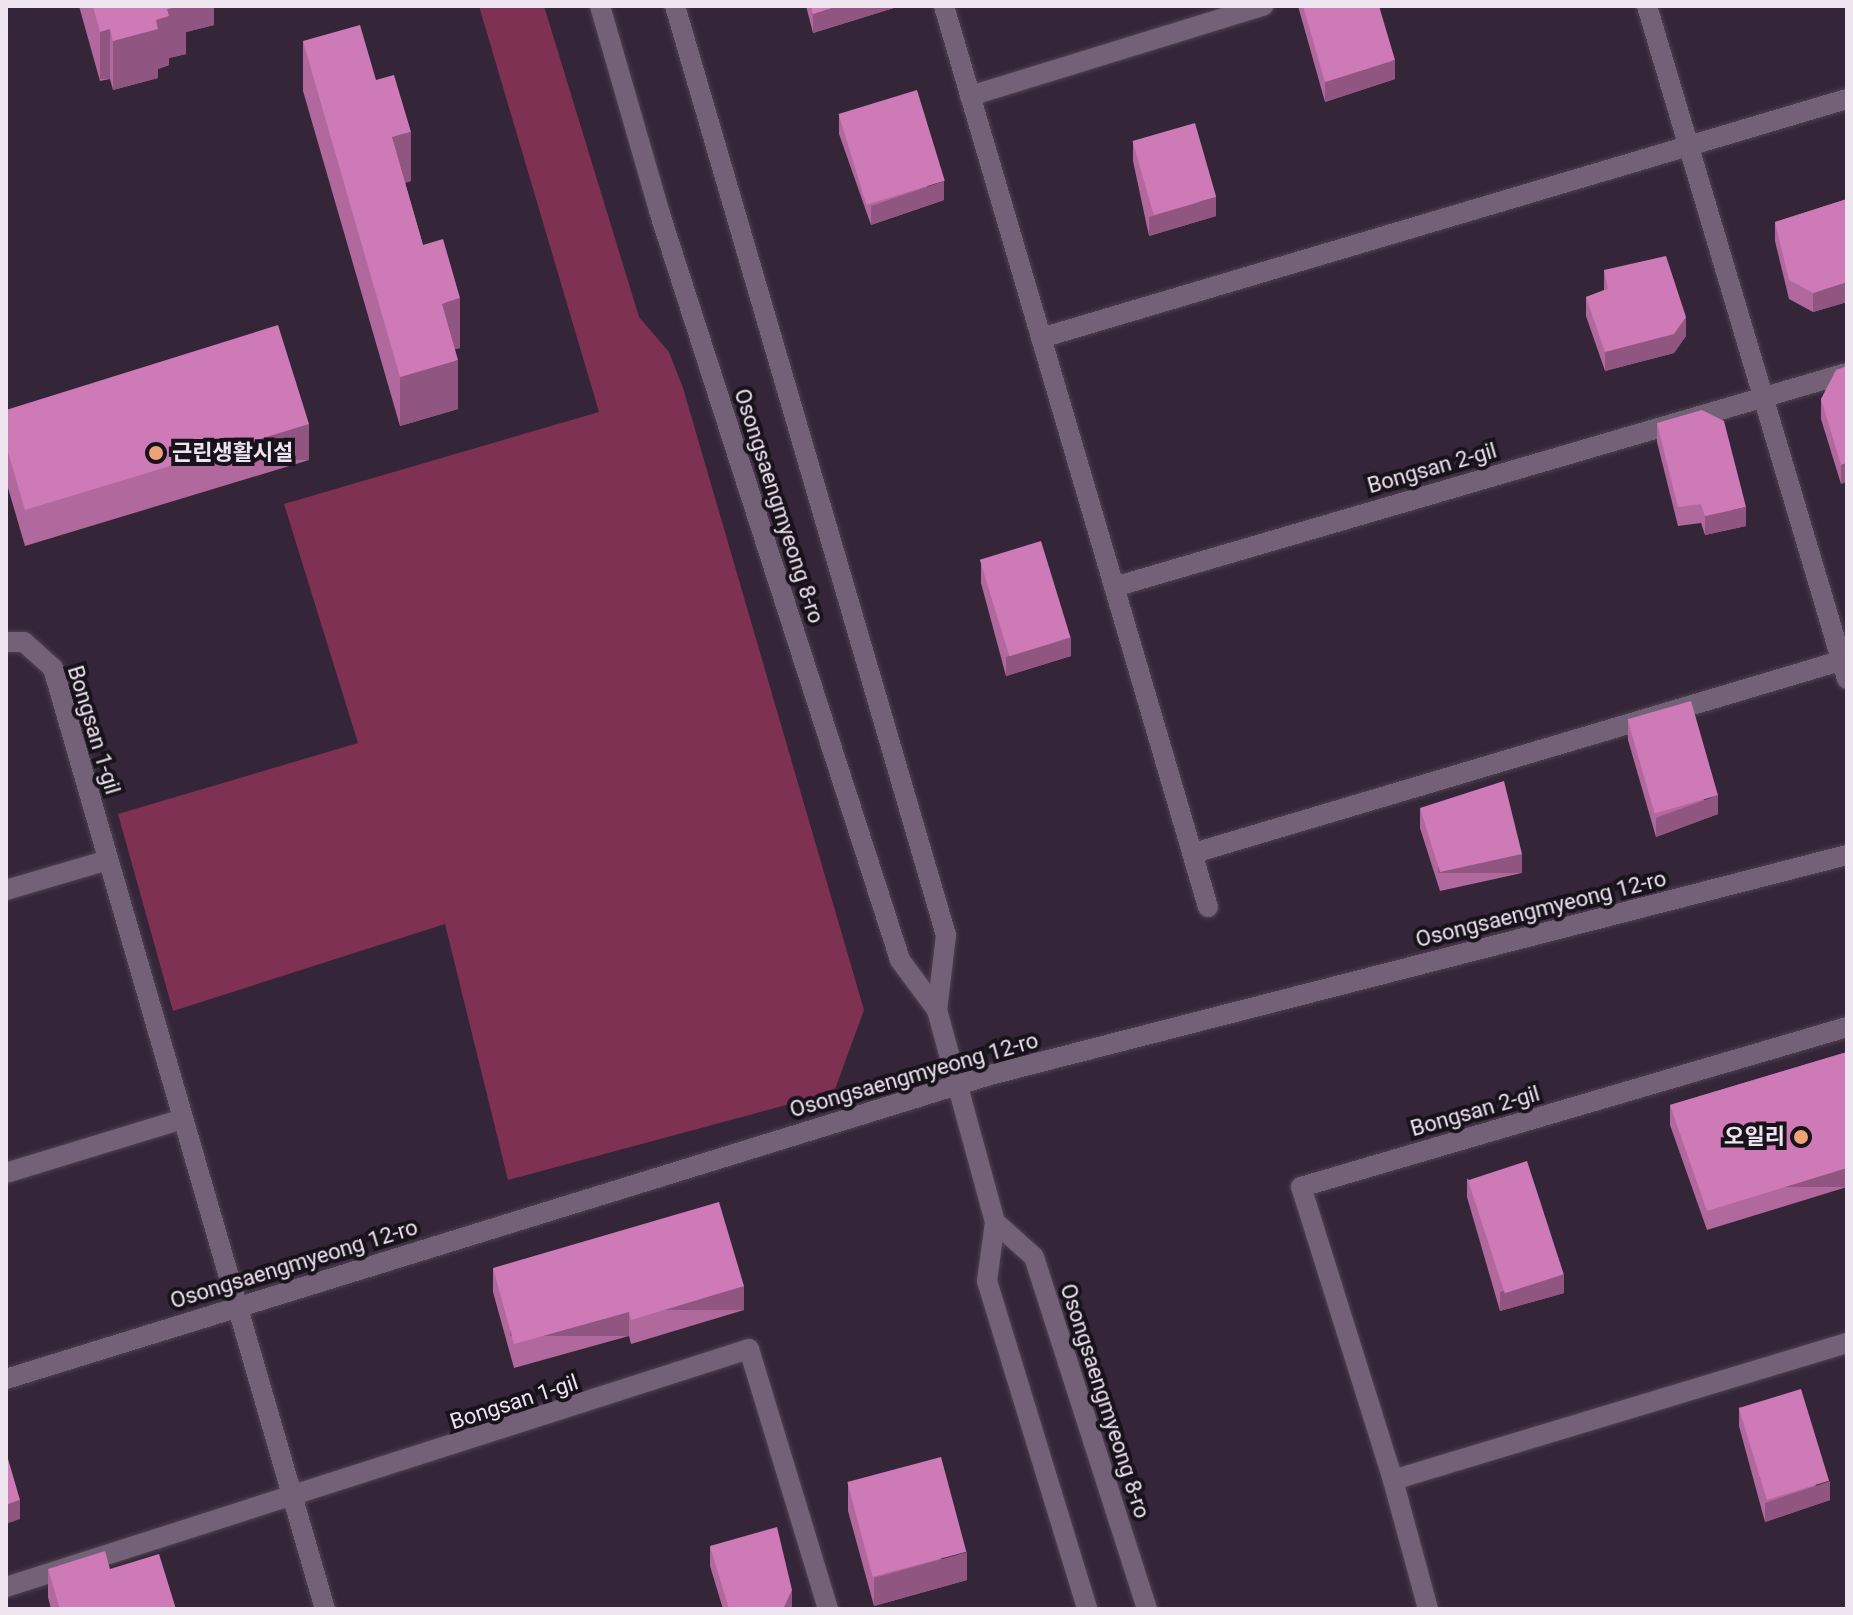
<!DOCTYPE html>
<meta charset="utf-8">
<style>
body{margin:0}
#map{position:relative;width:1853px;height:1615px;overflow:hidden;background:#342638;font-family:Roboto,"Noto Sans KR",sans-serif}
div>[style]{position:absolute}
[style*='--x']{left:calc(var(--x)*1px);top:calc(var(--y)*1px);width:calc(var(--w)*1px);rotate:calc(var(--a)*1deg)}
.green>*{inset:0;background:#7f3152}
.roads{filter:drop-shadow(0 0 2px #4e4151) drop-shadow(0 0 2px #4e4151)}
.street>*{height:20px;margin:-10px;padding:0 10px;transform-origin:10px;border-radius:10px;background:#736277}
.secondary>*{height:20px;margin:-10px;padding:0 10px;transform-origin:10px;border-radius:10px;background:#736277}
.wall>*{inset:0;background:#b1699d}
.shaded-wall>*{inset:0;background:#905580;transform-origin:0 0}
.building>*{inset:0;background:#ce7ab7;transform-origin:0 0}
.dots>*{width:22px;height:22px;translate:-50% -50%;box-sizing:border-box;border:4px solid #18121a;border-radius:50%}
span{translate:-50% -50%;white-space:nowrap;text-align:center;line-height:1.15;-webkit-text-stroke:8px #18121a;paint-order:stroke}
.poi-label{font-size:22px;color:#eee4f0;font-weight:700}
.left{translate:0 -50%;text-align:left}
.right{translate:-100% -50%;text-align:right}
.street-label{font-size:22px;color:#eee4f0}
.frame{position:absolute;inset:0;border:8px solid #eee4f0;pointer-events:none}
</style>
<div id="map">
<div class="green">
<div style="clip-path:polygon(479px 6px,544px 6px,639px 317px,669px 352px,683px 388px,864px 1010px,834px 1092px,508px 1180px,445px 924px,173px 1011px,118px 814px,358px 743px,284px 504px,599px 412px)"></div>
</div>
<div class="roads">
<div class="street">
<div style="--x:944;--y:6;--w:939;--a:73.67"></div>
<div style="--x:1647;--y:6;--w:702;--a:73.45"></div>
<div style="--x:970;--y:96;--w:307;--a:-17.1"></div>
<div style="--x:1041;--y:338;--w:841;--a:-16.52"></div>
<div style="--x:1114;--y:587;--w:764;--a:-16.28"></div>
<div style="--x:6;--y:642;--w:18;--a:0"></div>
<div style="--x:24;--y:642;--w:39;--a:42"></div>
<div style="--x:53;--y:668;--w:980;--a:73.88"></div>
<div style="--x:1194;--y:853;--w:681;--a:-16.55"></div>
<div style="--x:6;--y:890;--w:106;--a:-16.4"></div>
<div style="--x:6;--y:1173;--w:185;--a:-17"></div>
<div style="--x:1393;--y:1480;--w:474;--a:-16.8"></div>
<div style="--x:6;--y:1587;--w:780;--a:-17.76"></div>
<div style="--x:749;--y:1349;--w:272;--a:73.1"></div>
<div style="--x:1428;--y:1609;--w:134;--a:-105.2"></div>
<div style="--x:1393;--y:1480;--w:307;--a:-107.4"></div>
<div style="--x:1301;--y:1187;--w:569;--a:-16.33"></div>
</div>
<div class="secondary">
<div style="--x:600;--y:6;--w:213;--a:73.9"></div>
<div style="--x:659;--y:211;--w:787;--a:72.16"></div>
<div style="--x:900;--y:960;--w:62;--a:53.5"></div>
<div style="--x:937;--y:1010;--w:220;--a:74.7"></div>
<div style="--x:995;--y:1222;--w:60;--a:97.7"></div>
<div style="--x:987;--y:1281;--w:343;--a:73"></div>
<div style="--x:675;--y:6;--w:968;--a:73.74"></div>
<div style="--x:946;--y:935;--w:76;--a:96.8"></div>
<div style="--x:995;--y:1222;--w:52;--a:41.9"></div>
<div style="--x:1034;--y:1257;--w:370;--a:72.2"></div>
<div style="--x:6;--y:1379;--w:1030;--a:-17.17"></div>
<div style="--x:990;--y:1075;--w:885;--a:-14.4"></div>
</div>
</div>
<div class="wall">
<div style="clip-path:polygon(79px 6px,214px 6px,214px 25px,186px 32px,186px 54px,169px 58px,169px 65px,158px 69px,158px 78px,113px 90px,110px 79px,100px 81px)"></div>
<div style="clip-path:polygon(806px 6px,897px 6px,897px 7px,813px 33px)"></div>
<div style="clip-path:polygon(1298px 6px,1379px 6px,1395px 79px,1325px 102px)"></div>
<div style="clip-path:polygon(303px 41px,376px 80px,411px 181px,405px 183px,423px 245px,460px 348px,455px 349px,458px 409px,400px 426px,303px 91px)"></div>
<div style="clip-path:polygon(839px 115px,944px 200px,871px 225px,839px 134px)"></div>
<div style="clip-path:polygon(1133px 141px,1216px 216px,1149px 236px,1133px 161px)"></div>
<div style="clip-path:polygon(1847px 199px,1847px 302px,1813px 312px,1789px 299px,1775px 241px,1775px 222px)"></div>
<div style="clip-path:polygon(1604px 270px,1686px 336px,1674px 353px,1605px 371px,1586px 316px,1586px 297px,1604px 290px)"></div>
<div style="clip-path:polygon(1847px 366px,1841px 484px,1821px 419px,1821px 399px)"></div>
<div style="clip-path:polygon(6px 410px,309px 460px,25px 546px,6px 481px)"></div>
<div style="clip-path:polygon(1657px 423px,1746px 526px,1705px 535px,1701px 523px,1678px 526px,1657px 442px)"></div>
<div style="clip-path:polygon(981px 564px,1071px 656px,1006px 676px,981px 583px)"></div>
<div style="clip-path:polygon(1628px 721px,1718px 814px,1656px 837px,1628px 740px)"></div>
<div style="clip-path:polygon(1420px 808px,1522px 873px,1440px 891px,1420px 828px)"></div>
<div style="clip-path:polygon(1847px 1052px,1847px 1187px,1707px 1230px,1670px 1125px,1670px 1105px)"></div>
<div style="clip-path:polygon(1467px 1178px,1564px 1293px,1500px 1311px,1467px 1197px)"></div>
<div style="clip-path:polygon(493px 1268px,744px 1310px,631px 1344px,629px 1336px,514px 1368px,493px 1292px)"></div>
<div style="clip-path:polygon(1739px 1407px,1830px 1500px,1765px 1522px,1739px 1426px)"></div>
<div style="clip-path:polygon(848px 1483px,967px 1580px,874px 1606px,848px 1511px)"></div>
<div style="clip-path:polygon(710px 1546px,792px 1609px,723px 1609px,710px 1566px)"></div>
<div style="clip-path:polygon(48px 1569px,110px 1569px,176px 1609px,51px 1609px,48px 1597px)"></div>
</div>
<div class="shaded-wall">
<div style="clip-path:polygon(180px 6px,214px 6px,214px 25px,186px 32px,186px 54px,169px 58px,169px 65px,158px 69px,158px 78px,113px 90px,113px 41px,156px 20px,167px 9px)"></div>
<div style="clip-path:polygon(838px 6px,897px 6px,897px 7px,813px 33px,813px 14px)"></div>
<div style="left:110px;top:29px;width:50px;height:10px;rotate:90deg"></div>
<div style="clip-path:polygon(1395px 60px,1395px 79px,1325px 102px,1325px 82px)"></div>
<div style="clip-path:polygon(411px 132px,411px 181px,392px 186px,392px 137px)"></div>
<div style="clip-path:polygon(944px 181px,944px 200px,871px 225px,871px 206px)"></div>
<div style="clip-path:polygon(1216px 197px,1216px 216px,1149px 236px,1149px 217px)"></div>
<div style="clip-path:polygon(1847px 282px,1847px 302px,1813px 312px,1813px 293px)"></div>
<div style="clip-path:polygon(460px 298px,460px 348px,442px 353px,442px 304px)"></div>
<div style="clip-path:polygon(1686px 317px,1686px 336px,1674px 353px,1605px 371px,1605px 352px)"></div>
<div style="clip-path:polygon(458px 360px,458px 409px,400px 426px,400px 377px)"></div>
<div style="left:309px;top:424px;width:36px;height:297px;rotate:90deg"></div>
<div style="clip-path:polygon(1847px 463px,1847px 482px,1841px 484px,1841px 465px)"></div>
<div style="clip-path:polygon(1746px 507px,1746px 526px,1705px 535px,1705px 516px)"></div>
<div style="clip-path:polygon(1071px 637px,1071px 656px,1006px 676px,1006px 657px)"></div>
<div style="clip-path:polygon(1718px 795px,1718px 814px,1656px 837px,1656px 818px)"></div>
<div style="left:1522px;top:854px;width:19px;height:84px;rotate:90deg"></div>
<div style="left:1847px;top:1168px;width:19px;height:146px;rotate:90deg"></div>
<div style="clip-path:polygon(1564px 1274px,1564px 1293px,1500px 1311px,1500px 1292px)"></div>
<div style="left:744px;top:1286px;width:24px;height:118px;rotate:90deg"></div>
<div style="left:629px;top:1312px;width:24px;height:119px;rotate:90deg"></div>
<div style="clip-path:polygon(1830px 1481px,1830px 1500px,1765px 1522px,1765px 1503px)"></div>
<div style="clip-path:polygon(20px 1500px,20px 1519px,6px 1524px,6px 1505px)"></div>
<div style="clip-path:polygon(967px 1552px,967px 1580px,874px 1606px,874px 1578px)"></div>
<div style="clip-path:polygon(792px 1590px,792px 1609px,776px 1609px)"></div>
</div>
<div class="building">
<div style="clip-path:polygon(93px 6px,180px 6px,167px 9px,169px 16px,156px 20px,158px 29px,113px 41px,110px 29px,100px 32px)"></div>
<div style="clip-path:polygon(811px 6px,838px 6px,813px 14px)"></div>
<div style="clip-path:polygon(1303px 6px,1379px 6px,1395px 60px,1325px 82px)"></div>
<div style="clip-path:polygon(360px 25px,376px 80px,394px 75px,411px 132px,392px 137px,423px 245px,443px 239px,460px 298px,442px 304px,458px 360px,400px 377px,303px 41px)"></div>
<div style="left:917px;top:90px;width:95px;height:82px;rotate:73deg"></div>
<div style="left:1195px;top:123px;width:77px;height:65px;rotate:74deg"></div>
<div style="clip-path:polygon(1847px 199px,1847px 282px,1813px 293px,1789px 280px,1775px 222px)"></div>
<div style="clip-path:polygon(1666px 256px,1686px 317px,1674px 334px,1605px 352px,1586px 297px,1608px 289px,1604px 270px)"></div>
<div style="clip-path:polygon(278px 325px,309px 424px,25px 510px,6px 445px,6px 410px)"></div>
<div style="clip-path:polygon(1847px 366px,1847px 463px,1841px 465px,1821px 399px,1836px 370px)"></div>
<div style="clip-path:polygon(1702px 410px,1724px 421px,1746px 507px,1705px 516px,1701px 504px,1678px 507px,1657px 423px)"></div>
<div style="left:1041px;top:541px;width:101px;height:64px;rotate:73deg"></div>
<div style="left:1691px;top:701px;width:98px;height:66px;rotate:74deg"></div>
<div style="clip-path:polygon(1504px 781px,1522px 854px,1440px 872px,1420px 808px)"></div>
<div style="clip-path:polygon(1847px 1052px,1847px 1168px,1707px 1211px,1670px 1105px)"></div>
<div style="left:1527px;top:1161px;width:119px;height:62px;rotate:72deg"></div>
<div style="clip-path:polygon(719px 1202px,744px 1286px,631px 1320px,629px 1312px,514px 1344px,493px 1268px)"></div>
<div style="left:1801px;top:1389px;width:96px;height:65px;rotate:73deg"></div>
<div style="clip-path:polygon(6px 1452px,20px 1500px,6px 1505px)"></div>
<div style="left:941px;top:1457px;width:98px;height:97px;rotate:75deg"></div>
<div style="clip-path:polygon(777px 1527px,792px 1590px,784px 1607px,776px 1609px,729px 1609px,710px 1546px)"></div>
<div style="clip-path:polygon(105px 1551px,110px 1569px,159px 1554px,176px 1609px,60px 1609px,48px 1569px)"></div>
</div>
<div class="dots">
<div style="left:156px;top:453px;background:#efa376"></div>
<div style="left:1801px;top:1137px;background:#efa376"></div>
</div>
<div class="poi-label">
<span class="left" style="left:172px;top:453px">근린생활시설</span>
<span class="right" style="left:1785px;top:1137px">오일리</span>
</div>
<div class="street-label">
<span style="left:1432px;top:468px;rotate:-16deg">Bongsan 2-gil</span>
<span style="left:779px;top:506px;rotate:72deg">Osongsaengmyeong 8-ro</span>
<span style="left:94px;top:730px;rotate:73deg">Bongsan 1-gil</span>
<span style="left:1541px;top:909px;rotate:-14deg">Osongsaengmyeong 12-ro</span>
<span style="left:914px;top:1075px;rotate:-16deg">Osongsaengmyeong 12-ro</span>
<span style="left:1475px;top:1111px;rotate:-16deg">Bongsan 2-gil</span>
<span style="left:294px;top:1264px;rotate:-17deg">Osongsaengmyeong 12-ro</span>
<span style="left:1105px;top:1401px;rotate:72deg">Osongsaengmyeong 8-ro</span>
<span style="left:514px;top:1402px;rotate:-18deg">Bongsan 1-gil</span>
</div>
<div class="frame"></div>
</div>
